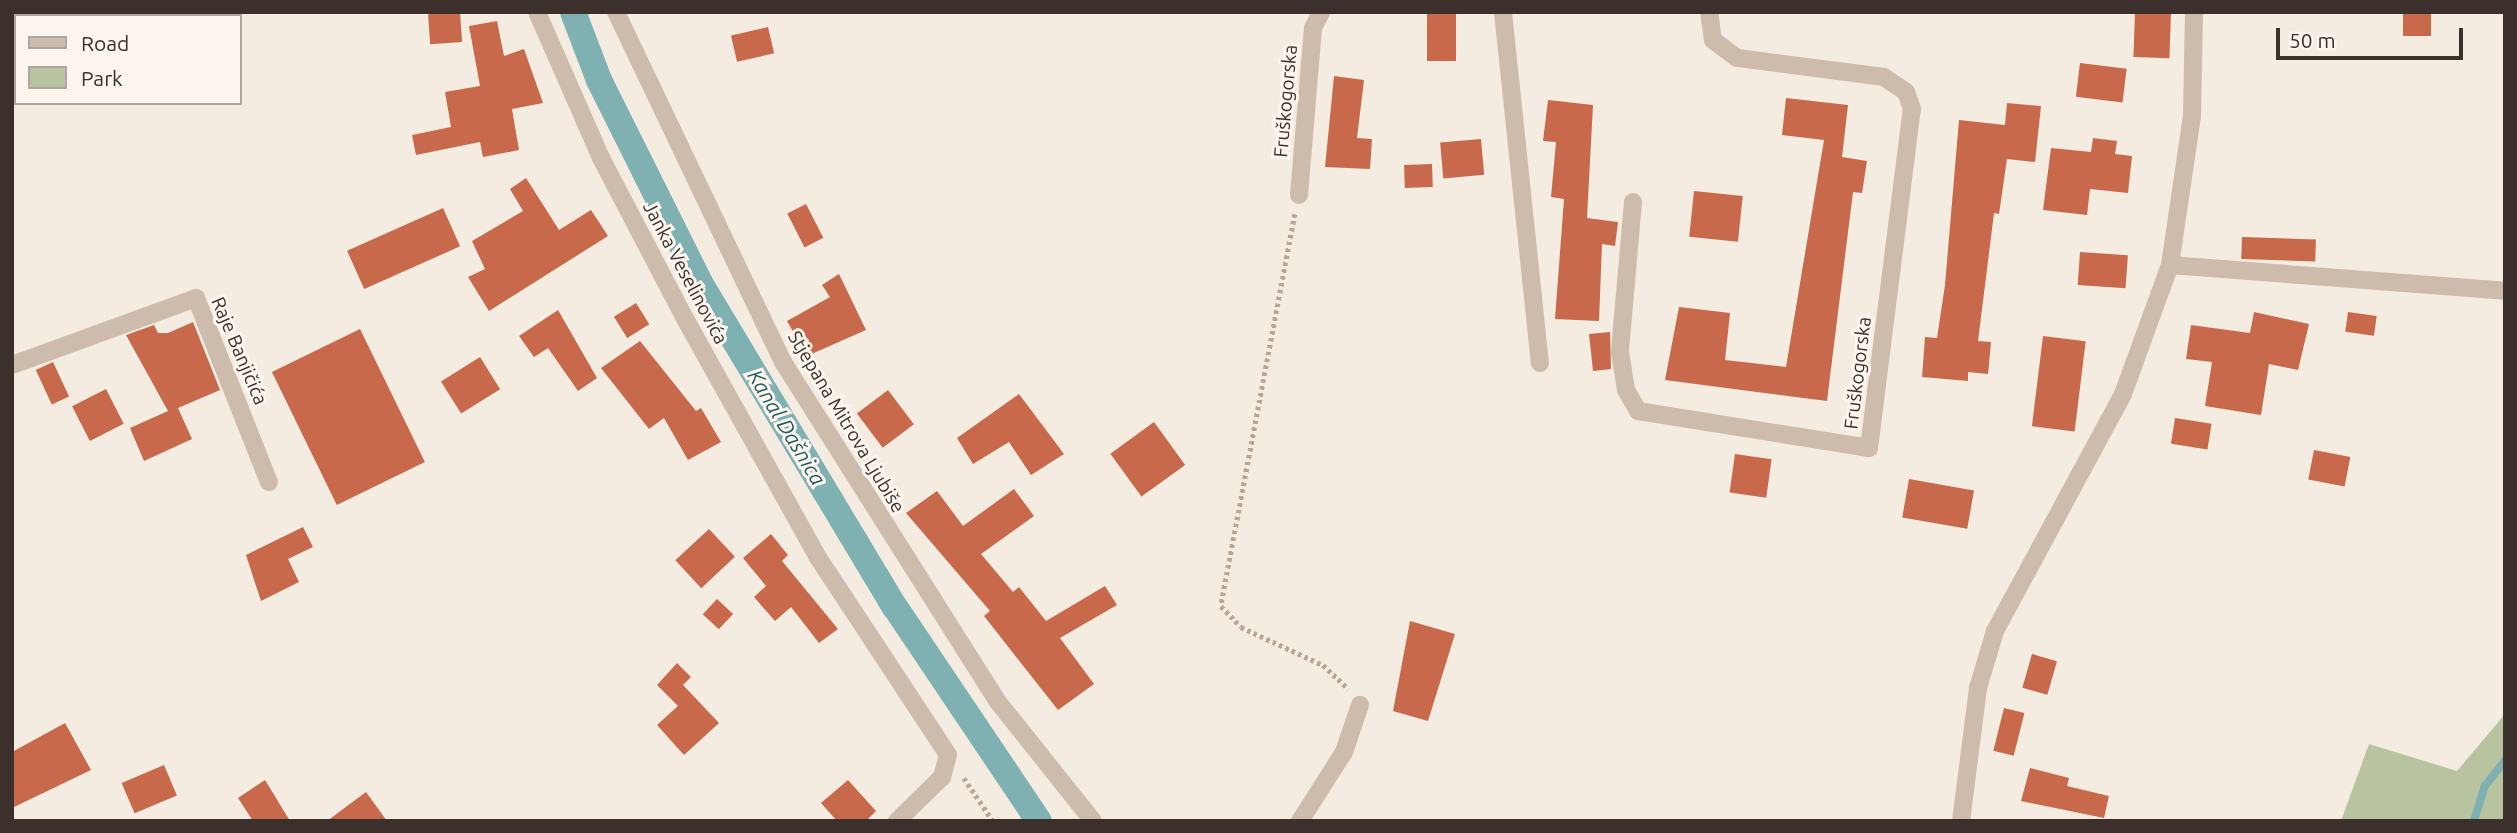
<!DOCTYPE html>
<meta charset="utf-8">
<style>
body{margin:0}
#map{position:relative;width:2517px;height:833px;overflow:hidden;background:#f4ebe1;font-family:Ubuntu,sans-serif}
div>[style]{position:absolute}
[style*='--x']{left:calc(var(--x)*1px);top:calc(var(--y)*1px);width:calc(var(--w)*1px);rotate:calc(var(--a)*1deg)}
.green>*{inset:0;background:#b8c4a0}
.stream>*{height:8px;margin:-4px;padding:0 4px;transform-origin:4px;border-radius:4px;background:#7fb0b2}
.canal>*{height:26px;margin:-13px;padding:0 13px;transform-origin:13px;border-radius:13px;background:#7fb0b2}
.building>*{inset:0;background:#c8694b;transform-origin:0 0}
.path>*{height:4.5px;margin-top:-2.25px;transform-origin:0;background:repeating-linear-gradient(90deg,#b9a596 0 3.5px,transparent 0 7px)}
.minor>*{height:18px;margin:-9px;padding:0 9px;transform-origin:9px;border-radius:9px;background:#cdbbac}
span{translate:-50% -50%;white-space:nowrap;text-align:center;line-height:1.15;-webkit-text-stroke:6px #fbf5ee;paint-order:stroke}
.street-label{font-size:19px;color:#3b302b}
.water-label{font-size:21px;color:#1f5a5e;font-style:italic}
.frame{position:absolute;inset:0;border:14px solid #3b302b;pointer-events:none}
.legend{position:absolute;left:14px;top:14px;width:228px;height:91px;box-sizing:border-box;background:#fbf5ee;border:2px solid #aea6a0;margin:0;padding:9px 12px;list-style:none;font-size:21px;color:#3b302b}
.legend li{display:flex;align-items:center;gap:14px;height:35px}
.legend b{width:35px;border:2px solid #aea6a0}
.scale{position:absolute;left:2276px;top:28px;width:187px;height:32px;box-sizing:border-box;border:4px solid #3b302b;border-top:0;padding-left:9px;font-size:21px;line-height:24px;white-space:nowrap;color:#3b302b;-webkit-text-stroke:5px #fbf5ee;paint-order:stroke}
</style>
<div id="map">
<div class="green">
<div style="clip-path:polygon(2505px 714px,2505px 821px,2341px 821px,2369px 744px,2457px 771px)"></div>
</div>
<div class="stream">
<div style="--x:2474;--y:821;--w:37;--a:-73"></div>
<div style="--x:2485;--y:786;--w:33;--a:-52"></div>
</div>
<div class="canal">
<div style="--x:573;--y:12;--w:73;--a:69.1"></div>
<div style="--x:599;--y:80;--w:227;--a:63.5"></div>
<div style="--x:700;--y:283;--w:378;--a:59"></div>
<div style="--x:895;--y:607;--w:258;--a:56.1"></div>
</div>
<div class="building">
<div style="left:460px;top:12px;width:30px;height:32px;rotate:86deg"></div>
<div style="left:1427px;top:12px;width:29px;height:49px"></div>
<div style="left:2135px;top:12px;width:36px;height:45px;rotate:2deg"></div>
<div style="left:2403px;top:12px;width:28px;height:24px"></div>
<div style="clip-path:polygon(497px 21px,504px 56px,524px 49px,543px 103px,512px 109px,519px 150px,483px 157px,480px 142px,416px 155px,412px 135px,451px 127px,445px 92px,480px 86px,469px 26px)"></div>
<div style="left:768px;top:27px;width:27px;height:38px;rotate:77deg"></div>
<div style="left:2080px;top:63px;width:47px;height:34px;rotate:7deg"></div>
<div style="clip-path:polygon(1334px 76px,1364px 80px,1357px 138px,1372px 139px,1370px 169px,1325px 167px)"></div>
<div style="clip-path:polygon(1786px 98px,1848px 105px,1842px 157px,1867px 161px,1862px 193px,1853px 192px,1827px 401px,1665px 380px,1679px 307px,1730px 313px,1725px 360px,1786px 367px,1824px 140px,1782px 135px)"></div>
<div style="clip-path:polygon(1548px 100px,1593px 105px,1587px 218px,1618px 222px,1615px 246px,1602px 244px,1599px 321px,1555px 319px,1564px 199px,1551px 197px,1556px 142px,1543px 141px)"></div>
<div style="clip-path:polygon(2007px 103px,2041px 106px,2035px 162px,2007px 159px,1999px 214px,1994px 213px,1978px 341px,1991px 342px,1988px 374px,1968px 372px,1968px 381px,1922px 377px,1925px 337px,1937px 338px,1945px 285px,1959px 120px,2005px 125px)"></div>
<div style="clip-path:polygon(2093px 138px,2117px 141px,2115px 154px,2132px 156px,2128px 193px,2090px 189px,2087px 215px,2043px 210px,2051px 148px,2091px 152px)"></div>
<div style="left:1481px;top:139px;width:36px;height:41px;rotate:85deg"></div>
<div style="left:1432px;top:164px;width:23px;height:28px;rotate:88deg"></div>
<div style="clip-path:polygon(526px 178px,559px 230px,591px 210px,608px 236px,489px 311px,468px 277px,485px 269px,472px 241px,523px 211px,510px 189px)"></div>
<div style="left:1694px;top:191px;width:49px;height:46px;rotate:6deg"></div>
<div style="left:806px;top:204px;width:38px;height:21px;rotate:63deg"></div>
<div style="left:443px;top:208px;width:42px;height:105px;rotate:66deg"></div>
<div style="left:2242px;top:237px;width:74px;height:22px;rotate:2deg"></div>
<div style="left:2080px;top:252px;width:48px;height:33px;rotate:4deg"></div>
<div style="clip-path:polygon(839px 274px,866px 330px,807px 356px,787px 321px,830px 297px,822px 285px)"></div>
<div style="left:636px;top:303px;width:25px;height:26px;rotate:58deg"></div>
<div style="clip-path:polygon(558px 310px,597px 378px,578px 391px,548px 348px,534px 357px,519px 336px)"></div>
<div style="clip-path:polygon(2254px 312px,2309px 324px,2298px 370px,2269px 364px,2261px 415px,2205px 406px,2212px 362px,2186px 359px,2191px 325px,2250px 333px)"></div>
<div style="left:2348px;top:312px;width:29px;height:20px;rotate:8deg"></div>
<div style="clip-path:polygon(193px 322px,220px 390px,178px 408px,192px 439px,144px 461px,130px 428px,168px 411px,126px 335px,154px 325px,158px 333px,168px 333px)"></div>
<div style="left:360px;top:329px;width:148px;height:98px;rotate:64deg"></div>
<div style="clip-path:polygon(1610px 332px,1611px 369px,1593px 371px,1589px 334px)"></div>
<div style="left:2043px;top:336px;width:43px;height:91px;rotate:7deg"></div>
<div style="clip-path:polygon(640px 341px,696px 411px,701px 408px,721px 442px,688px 460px,664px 418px,649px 429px,601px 368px)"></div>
<div style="left:480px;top:357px;width:38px;height:46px;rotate:58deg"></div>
<div style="left:53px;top:362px;width:38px;height:19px;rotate:65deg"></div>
<div style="left:106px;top:389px;width:39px;height:38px;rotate:63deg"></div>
<div style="left:888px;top:390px;width:43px;height:39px;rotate:53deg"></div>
<div style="clip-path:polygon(1019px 394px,1064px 454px,1031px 475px,1009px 442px,973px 464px,957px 438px)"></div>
<div style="left:2175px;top:418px;width:37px;height:26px;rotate:9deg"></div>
<div style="left:1154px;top:422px;width:53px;height:54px;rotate:54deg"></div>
<div style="left:2314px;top:450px;width:37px;height:30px;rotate:11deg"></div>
<div style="left:1735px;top:454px;width:37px;height:39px;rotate:8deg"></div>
<div style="left:1909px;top:479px;width:66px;height:39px;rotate:10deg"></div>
<div style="clip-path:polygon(1014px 489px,1034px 516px,981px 554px,1013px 592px,1019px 587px,1046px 621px,1105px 586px,1117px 605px,1060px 638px,1094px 684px,1058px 710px,984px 616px,990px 611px,906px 513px,937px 491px,963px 526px)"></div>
<div style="clip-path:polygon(303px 527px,313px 547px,288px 559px,299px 582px,261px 601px,246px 555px)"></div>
<div style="left:709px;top:529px;width:38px;height:46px;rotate:47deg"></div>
<div style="clip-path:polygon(771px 534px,788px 555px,782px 561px,838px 629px,819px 643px,791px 607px,775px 621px,754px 597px,766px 586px,743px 558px)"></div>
<div style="left:717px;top:599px;width:22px;height:21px;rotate:43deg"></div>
<div style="clip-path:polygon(1410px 621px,1455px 634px,1428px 721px,1393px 711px)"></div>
<div style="left:2032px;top:654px;width:26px;height:35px;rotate:16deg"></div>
<div style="clip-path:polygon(677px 663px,691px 677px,683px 685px,719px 723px,684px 755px,657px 725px,678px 706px,657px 685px)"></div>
<div style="left:2004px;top:708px;width:21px;height:44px;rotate:14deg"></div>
<div style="clip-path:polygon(65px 723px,91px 770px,12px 808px,12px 752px)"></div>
<div style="left:164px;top:765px;width:33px;height:46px;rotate:67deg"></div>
<div style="clip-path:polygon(2030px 768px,2069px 778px,2067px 786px,2109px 796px,2104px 818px,2021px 801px)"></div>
<div style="clip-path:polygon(265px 780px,290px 821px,253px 821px,238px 798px)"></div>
<div style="clip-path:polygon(848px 780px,876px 811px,866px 821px,837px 821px,821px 803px)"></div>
<div style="clip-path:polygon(366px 792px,387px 821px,327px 821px)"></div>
</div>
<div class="path">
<div style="--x:1295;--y:214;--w:399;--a:100.7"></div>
<div style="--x:1221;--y:606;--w:29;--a:46"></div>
<div style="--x:1241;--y:627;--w:90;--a:24.9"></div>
<div style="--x:1323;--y:665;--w:35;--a:43"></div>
<div style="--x:964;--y:778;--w:52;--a:56"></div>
</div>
<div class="minor">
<div style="--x:537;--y:12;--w:159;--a:66.3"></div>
<div style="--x:601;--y:158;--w:177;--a:62.4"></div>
<div style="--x:683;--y:315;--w:276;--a:60.9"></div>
<div style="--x:817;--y:556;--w:238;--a:56.6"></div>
<div style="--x:948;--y:755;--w:23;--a:105"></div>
<div style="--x:942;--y:777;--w:63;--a:135.6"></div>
<div style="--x:616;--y:12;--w:388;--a:64.5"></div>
<div style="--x:783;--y:362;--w:402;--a:57.7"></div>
<div style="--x:998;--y:702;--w:152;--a:51.4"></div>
<div style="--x:1503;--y:12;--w:353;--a:84"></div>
<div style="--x:1299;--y:195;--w:168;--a:-85.2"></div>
<div style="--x:1313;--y:28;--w:18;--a:-63"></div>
<div style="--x:1633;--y:202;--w:151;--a:95"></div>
<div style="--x:1620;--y:352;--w:38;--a:81"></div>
<div style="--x:1626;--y:390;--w:24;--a:60"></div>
<div style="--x:1638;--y:411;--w:234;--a:9.1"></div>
<div style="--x:1869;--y:448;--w:342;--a:-82.8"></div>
<div style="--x:1912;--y:109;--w:18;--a:-109"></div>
<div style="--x:1906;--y:92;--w:27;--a:-146"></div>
<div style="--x:1884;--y:77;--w:148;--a:-172.6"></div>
<div style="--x:1737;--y:58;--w:30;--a:-143"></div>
<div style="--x:1713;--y:40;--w:28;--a:-98"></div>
<div style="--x:2170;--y:265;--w:336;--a:4.4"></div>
<div style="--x:12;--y:365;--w:196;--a:-20"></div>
<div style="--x:196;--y:298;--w:198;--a:68.4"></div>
<div style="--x:1300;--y:821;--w:82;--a:-57.5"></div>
<div style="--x:1344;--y:752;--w:50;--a:-71.2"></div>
<div style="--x:1961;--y:821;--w:134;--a:-82.7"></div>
<div style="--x:1978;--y:688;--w:59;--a:-73.4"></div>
<div style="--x:1995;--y:631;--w:269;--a:-61.6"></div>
<div style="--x:2123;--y:394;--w:137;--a:-70"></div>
<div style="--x:2170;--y:265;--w:151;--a:-81.6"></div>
<div style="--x:2192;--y:116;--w:104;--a:-88.9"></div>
</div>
<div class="street-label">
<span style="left:1286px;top:101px;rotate:-85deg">Fruškogorska</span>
<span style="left:685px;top:273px;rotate:62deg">Janka Veselinovića</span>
<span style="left:239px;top:351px;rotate:67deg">Raje Banjičića</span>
<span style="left:1858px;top:373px;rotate:-83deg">Fruškogorska</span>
<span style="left:846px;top:422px;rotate:59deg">Stjepana Mitrova Ljubiše</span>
</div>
<div class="water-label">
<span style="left:787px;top:427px;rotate:59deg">Kanal Dašnica</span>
</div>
<div class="frame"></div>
<ul class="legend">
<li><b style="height:9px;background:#cdbbac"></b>Road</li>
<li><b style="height:19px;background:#b8c4a0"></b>Park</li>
</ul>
<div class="scale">50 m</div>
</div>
